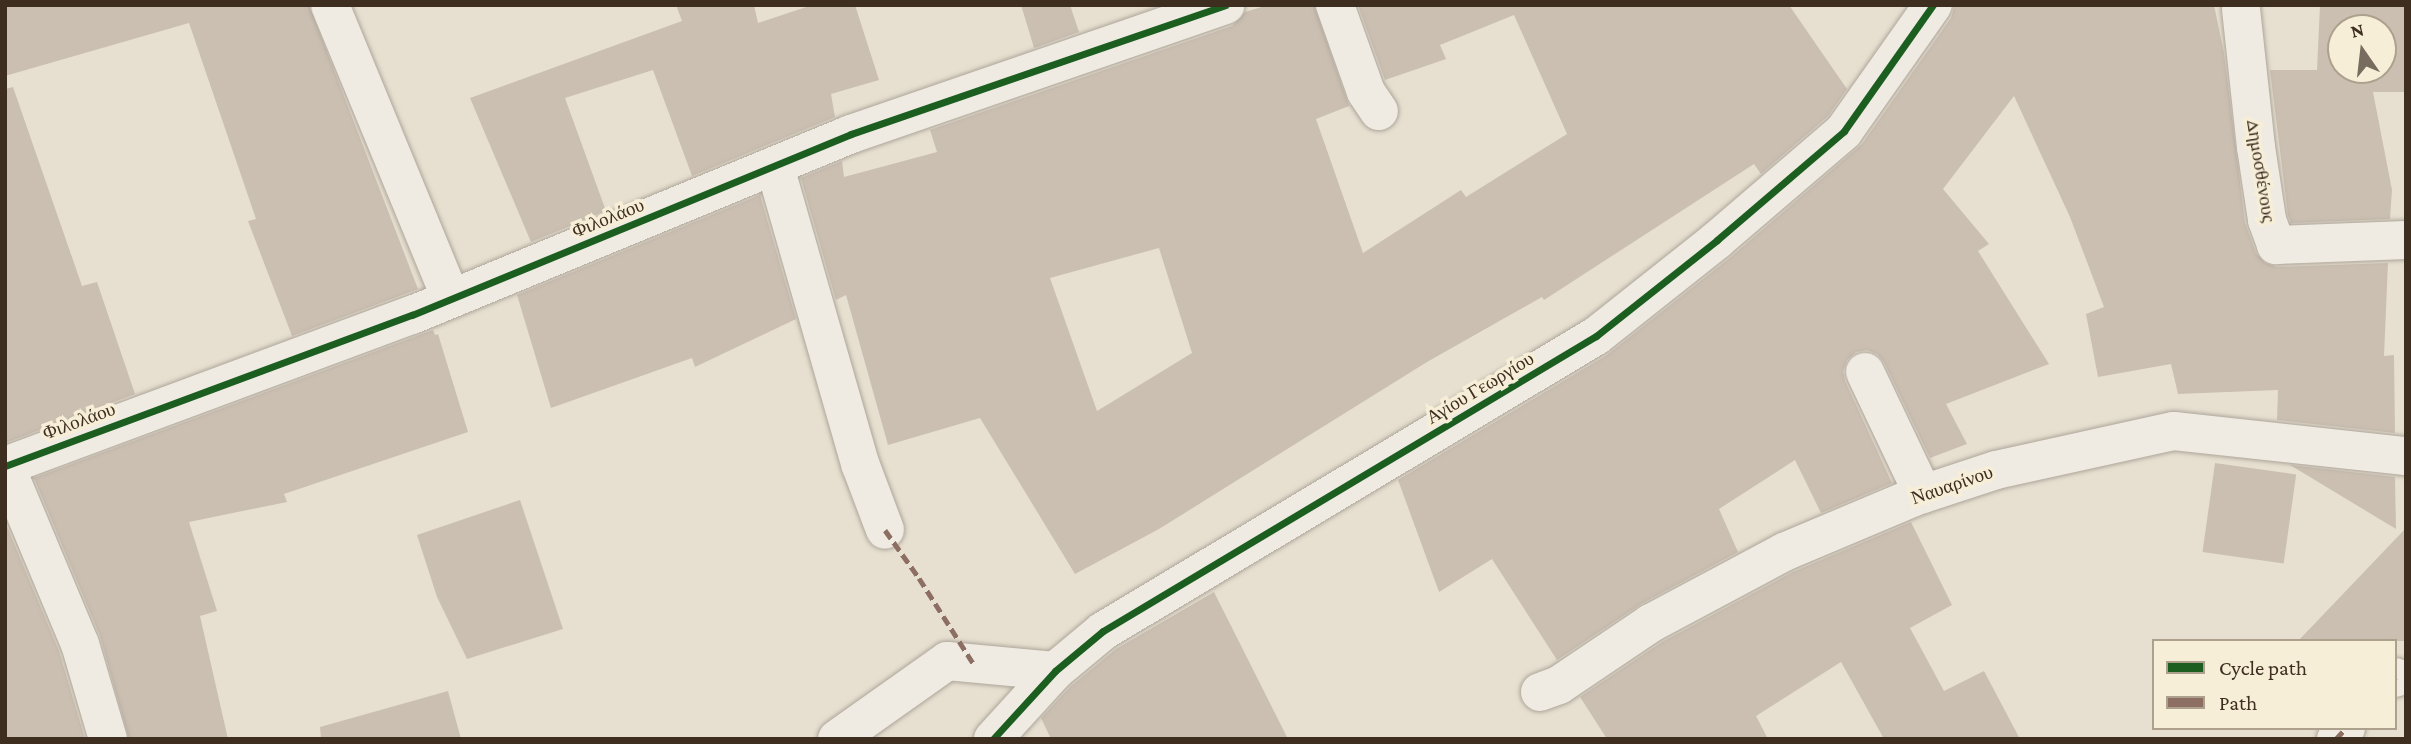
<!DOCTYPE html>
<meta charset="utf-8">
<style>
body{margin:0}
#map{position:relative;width:2411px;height:744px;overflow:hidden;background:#e7e0d1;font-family:"Crimson Pro",serif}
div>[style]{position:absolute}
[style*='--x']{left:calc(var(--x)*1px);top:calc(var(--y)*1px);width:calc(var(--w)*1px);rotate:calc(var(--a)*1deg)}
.building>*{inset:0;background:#cbbfb2;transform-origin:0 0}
.roads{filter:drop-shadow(0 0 2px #ada599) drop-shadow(0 0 2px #ada599)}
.pedestrian>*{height:38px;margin:-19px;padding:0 19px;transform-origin:19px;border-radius:19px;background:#efebe3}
.minor>*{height:38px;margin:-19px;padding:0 19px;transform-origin:19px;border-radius:19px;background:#efebe3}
.tertiary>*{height:38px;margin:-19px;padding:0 19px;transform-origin:19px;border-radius:19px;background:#efebe3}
.quiet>*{height:5px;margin-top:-2.5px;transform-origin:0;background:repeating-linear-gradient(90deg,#8d6e63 0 10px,transparent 0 15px)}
.cycleway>*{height:7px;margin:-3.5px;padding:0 3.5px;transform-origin:3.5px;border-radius:3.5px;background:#1b5e20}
span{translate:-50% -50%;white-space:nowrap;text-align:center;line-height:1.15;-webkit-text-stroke:7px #f7eed8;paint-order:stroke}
.street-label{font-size:19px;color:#3d2e20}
.frame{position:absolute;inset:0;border:7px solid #3d2e20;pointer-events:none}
.legend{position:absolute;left:2152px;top:639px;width:245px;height:91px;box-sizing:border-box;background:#f7eed8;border:2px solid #ada18e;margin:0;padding:9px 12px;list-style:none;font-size:21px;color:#3d2e20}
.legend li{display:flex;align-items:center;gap:14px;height:35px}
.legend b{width:35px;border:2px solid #ada18e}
.north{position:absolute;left:2327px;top:14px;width:70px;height:70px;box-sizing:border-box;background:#f7eed8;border:2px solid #ada18e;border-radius:50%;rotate:346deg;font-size:19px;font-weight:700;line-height:28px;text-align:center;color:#3d2e20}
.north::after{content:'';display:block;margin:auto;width:24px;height:32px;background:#786c5e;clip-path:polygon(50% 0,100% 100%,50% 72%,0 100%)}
</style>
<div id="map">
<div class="building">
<div style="clip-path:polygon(5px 5px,309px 5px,418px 289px,292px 336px,248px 221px,256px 219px,189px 23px,5px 76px)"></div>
<div style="clip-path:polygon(676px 5px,754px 5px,758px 23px,812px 5px,855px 5px,879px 80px,831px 94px,835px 117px,692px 176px,653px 70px,565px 98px,606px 211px,531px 242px,470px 98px,682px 21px)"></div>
<div style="clip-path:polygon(1021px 5px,1070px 5px,1079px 32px,1034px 48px)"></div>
<div style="clip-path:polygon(evenodd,1268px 5px,1314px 5px,1349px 106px,1316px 119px,1363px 253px,1461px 190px,1466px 197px,1567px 134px,1514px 15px,1440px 45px,1446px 59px,1385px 80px,1358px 5px,1789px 5px,1847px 89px,1828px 116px,1761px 174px,1754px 164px,1544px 300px,1542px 297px,1427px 362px,1159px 529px,1075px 574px,980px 418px,888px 445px,846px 295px,836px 300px,801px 178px,842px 161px,844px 177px,937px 152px,930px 130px,1232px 26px,1245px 12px,1268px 5px,1159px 248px,1192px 353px,1097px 411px,1050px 278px,1159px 248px)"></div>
<div style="clip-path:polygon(1955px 5px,2214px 5px,2224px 53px,2245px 223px,2256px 253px,2265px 263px,2277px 267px,2388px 263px,2384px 356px,2394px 355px,2395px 433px,2277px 420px,2278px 390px,2178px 394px,2171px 364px,2098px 377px,2086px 314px,2104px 307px,2070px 217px,2014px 96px,1943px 189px,1989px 244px,1978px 251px,2049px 364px,1946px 404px,1967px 444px,1930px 458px,1884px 362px,1877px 354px,1867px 350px,1856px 352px,1847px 360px,1843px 371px,1845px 381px,1892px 483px,1821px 513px,1795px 460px,1719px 509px,1738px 552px,1641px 604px,1557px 660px,1492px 559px,1439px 592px,1398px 480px,1607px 355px,1731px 257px,1862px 144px,1951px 18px)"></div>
<div style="clip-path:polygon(evenodd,2320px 5px,2406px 5px,2406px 92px,2373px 92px,2392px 190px,2390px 219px,2291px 223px,2288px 215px,2270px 70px,2317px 70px,2320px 5px,2341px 28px,2383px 28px,2383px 70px,2341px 70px,2341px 28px)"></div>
<div style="clip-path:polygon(13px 87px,82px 286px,97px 282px,135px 394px,5px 443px,5px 89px)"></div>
<div style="clip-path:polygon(760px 195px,796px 319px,695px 367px,692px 358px,551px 408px,517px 295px)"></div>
<div style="clip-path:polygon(433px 330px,435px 335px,438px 334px,468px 432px,284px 494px,287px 502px,189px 522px,217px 611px,200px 616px,228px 739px,129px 739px,100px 636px,34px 478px)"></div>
<div style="left:2215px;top:463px;width:82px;height:90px;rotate:8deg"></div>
<div style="clip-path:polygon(2290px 465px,2395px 477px,2396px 529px)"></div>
<div style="clip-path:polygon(520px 500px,563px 629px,467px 659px,437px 597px,417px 535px)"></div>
<div style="clip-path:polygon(5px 522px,59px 651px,85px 739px,5px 739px)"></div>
<div style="clip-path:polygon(1911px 522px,1952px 605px,1910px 628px,1944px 691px,1984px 671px,2020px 739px,1884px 739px,1841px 662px,1756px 716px,1768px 739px,1607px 739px,1580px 697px,1662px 642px,1793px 572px)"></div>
<div style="clip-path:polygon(2406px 528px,2406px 641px,2298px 641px)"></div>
<div style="clip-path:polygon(1214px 592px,1288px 739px,1051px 739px,1041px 718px,1070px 687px,1116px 649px)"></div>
<div style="clip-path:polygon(448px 691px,461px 739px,321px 739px,320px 727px)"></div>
</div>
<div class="roads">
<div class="pedestrian">
<div style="--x:2395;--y:678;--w:1;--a:-45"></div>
<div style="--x:2336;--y:739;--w:15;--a:-48"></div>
</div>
<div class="minor">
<div style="--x:330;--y:5;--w:317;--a:67.6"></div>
<div style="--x:1335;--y:5;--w:92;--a:70.4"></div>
<div style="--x:1366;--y:92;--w:23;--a:56"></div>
<div style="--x:2241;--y:9;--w:139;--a:83.8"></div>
<div style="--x:2256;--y:147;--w:74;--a:81.4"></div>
<div style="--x:2267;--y:220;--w:27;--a:70"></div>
<div style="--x:2276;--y:245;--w:130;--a:-2.2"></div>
<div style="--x:775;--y:167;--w:311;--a:74"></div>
<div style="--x:861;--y:466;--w:68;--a:69.4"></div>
<div style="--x:1865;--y:372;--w:135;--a:64.6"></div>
<div style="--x:5;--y:465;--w:194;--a:67.3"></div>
<div style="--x:80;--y:644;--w:99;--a:73.6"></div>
<div style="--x:5;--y:466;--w:434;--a:-20.4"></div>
<div style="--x:412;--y:315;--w:475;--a:-22.4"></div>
<div style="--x:851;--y:134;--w:396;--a:-19"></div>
<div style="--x:1540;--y:692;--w:20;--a:-20"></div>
<div style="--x:1559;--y:685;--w:111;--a:-34"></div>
<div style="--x:1651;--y:623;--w:151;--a:-28.1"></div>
<div style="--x:1784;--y:552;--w:141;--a:-22.9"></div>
<div style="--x:1914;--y:497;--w:86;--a:-18.2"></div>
<div style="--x:1996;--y:470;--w:182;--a:-12.4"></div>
<div style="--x:2174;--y:431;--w:233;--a:6.2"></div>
<div style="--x:837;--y:739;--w:135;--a:-35.3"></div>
<div style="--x:947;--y:661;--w:108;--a:5.3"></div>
</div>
<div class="tertiary">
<div style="--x:993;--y:739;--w:92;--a:-47.6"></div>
<div style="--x:1055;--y:671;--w:62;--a:-39.8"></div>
<div style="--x:1103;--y:631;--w:575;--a:-30.9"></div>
<div style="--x:1596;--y:336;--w:154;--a:-38.4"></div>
<div style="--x:1717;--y:240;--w:167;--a:-40.6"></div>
<div style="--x:1844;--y:131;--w:154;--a:-54.8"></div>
</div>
</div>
<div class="quiet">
<div style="--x:885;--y:530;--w:59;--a:54.7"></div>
<div style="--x:919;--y:578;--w:101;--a:57.6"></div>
<div style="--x:2395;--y:678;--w:1;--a:-45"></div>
<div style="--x:2336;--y:739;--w:15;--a:-48"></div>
</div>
<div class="cycleway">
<div style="--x:5;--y:466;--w:434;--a:-20.4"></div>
<div style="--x:412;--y:315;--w:475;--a:-22.4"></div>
<div style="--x:851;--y:134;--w:396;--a:-19"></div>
<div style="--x:993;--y:739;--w:92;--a:-47.6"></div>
<div style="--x:1055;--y:671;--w:62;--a:-39.8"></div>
<div style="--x:1103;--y:631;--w:575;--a:-30.9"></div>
<div style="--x:1596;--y:336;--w:154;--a:-38.4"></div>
<div style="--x:1717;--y:240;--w:167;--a:-40.6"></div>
<div style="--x:1844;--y:131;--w:154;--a:-54.8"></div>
</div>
<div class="street-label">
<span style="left:2261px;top:171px;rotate:81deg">Δημοσθένους</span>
<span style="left:608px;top:218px;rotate:-22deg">Φιλολάου</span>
<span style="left:1480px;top:388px;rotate:-31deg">Αγίου Γεωργίου</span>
<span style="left:79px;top:421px;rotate:-20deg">Φιλολάου</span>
<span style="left:1952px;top:485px;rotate:-19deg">Ναυαρίνου</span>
</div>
<div class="frame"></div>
<ul class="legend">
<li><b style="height:9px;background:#1b5e20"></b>Cycle path</li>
<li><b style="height:9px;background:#8d6e63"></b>Path</li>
</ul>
<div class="north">N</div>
</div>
